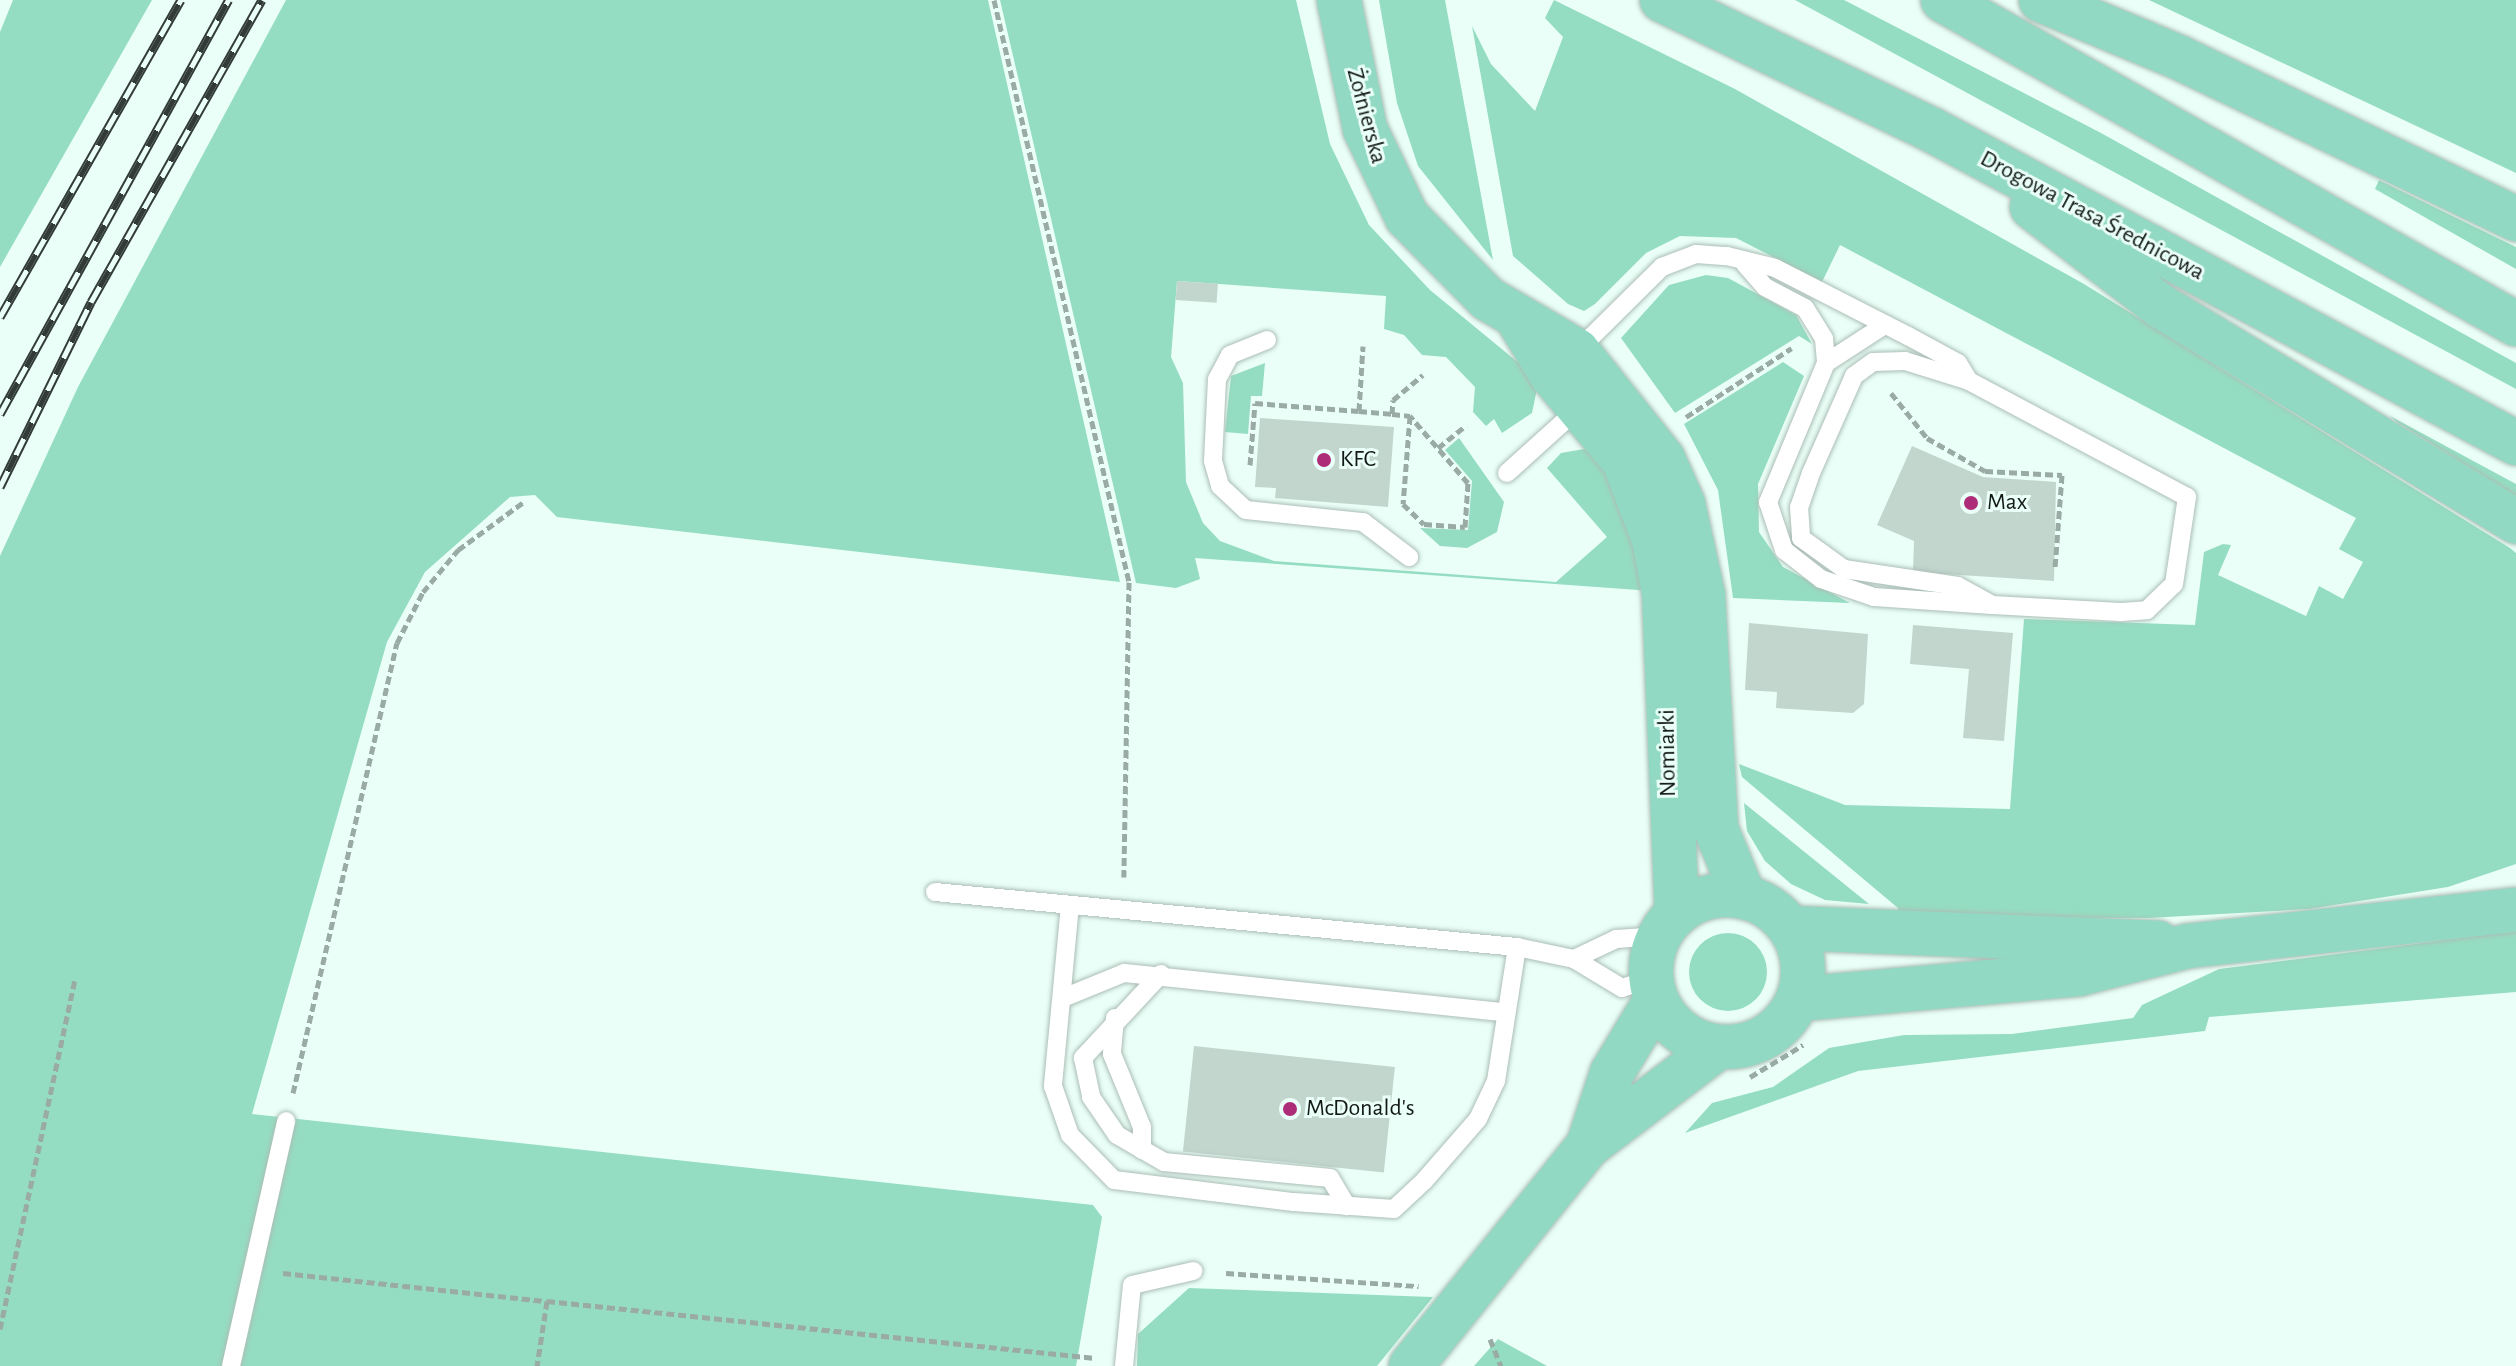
<!DOCTYPE html>
<meta charset="utf-8">
<style>
body{margin:0}
#map{position:relative;width:2516px;height:1366px;overflow:hidden;background:#eafff7;font-family:"Alegreya Sans",sans-serif}
div>[style]{position:absolute}
[style*='--x']{left:calc(var(--x)*1px);top:calc(var(--y)*1px);width:calc(var(--w)*1px);rotate:calc(var(--a)*1deg)}
.green>*{inset:0;background:#95ddc2}
.round{border-radius:50%}
.building>*{inset:0;background:#c2d6ce;transform-origin:0 0}
.path>*{height:5px;margin-top:-2.5px;transform-origin:0;background:repeating-linear-gradient(90deg,#9aaaa4 0 8px,transparent 0 12px)}
.roads{filter:drop-shadow(0 0 2px #abbeb6) drop-shadow(0 0 2px #abbeb6)}
.lane>*{height:18px;margin:-9px;padding:0 9px;transform-origin:9px;border-radius:9px;background:#fff}
.primary>*{height:44px;margin:-22px;padding:0 22px;transform-origin:22px;border-radius:22px;background:#92d9c4}
.primary>.ring{margin:-22px;padding:0;box-sizing:content-box;background:none;border:44px solid #92d9c4;border-radius:50%}
.rail>*{height:9px;margin-top:-4.5px;transform-origin:0;background:repeating-linear-gradient(90deg,#eafff7 0 18px,#323b37 0 36px);box-sizing:border-box;border-block:2px solid #323b37}
.dots>*{width:22px;height:22px;translate:-50% -50%;box-sizing:border-box;border:4px solid #eafff7;border-radius:50%}
span{translate:-50% -50%;white-space:nowrap;text-align:center;line-height:1.15;-webkit-text-stroke:6px #eafff7;paint-order:stroke}
.street-label{font-size:24px;color:#121916}
.poi-label{font-size:24px;color:#121916}
.left{translate:0 -50%;text-align:left}
</style>
<div id="map">
<div class="green">
<div style="clip-path:polygon(13px 0,152px 0,0 267px,0 32px)"></div>
<div style="clip-path:polygon(286px 0,988px 0,1120px 582px,557px 517px,535px 495px,510px 497px,425px 572px,387px 642px,252px 1114px,1093px 1205px,1102px 1217px,1076px 1366px,0 1366px,0 556px,78px 387px)"></div>
<div style="clip-path:polygon(1000px 0,1296px 0,1330px 144px,1369px 225px,1430px 290px,1520px 364px,1537px 389px,1532px 413px,1502px 433px,1494px 419px,1486px 426px,1473px 412px,1475px 387px,1446px 357px,1422px 355px,1404px 335px,1384px 329px,1386px 296px,1177px 281px,1171px 357px,1183px 383px,1186px 482px,1203px 523px,1220px 541px,1274px 561px,1556px 582px,1607px 537px,1547px 468px,1561px 453px,1584px 449px,1604px 460px,1652px 591px,1195px 558px,1200px 579px,1176px 588px,1136px 583px)"></div>
<div style="clip-path:polygon(1379px 0,1445px 0,1493px 260px,1418px 166px,1397px 103px)"></div>
<div style="clip-path:polygon(1554px 0,1735px 89px,2084px 284px,2510px 548px,2516px 553px,2516px 864px,2448px 887px,2309px 909px,2149px 918px,1898px 917px,1898px 908px,1742px 777px,1739px 764px,1845px 805px,2010px 809px,2024px 619px,2195px 625px,2204px 552px,2223px 544px,2231px 545px,2218px 575px,2306px 616px,2319px 586px,2343px 599px,2363px 562px,2339px 549px,2356px 518px,1840px 245px,1822px 282px,1736px 238px,1680px 236px,1646px 253px,1595px 304px,1584px 311px,1568px 304px,1513px 256px,1472px 26px,1491px 64px,1535px 111px,1563px 37px,1545px 18px)"></div>
<div style="clip-path:polygon(1795px 0,1844px 0,2101px 133px,2516px 363px,2516px 389px)"></div>
<div style="clip-path:polygon(2149px 0,2516px 0,2516px 173px)"></div>
<div style="clip-path:polygon(2379px 180px,2516px 247px,2516px 269px,2375px 189px)"></div>
<div style="clip-path:polygon(1706px 275px,1728px 278px,1796px 315px,1812px 344px,1799px 336px,1675px 413px,1621px 338px,1669px 285px)"></div>
<div style="clip-path:polygon(1783px 362px,1804px 376px,1758px 484px,1759px 532px,1783px 567px,1850px 603px,1733px 598px,1718px 490px,1684px 424px)"></div>
<div style="clip-path:polygon(1265px 363px,1262px 396px,1251px 396px,1248px 434px,1225px 432px,1231px 376px)"></div>
<div style="clip-path:polygon(2390px 416px,2516px 484px,2516px 496px,2398px 423px)"></div>
<div style="clip-path:polygon(1459px 438px,1504px 502px,1497px 532px,1467px 548px,1440px 546px,1420px 528px,1468px 530px,1472px 481px,1445px 450px)"></div>
<div style="clip-path:polygon(1744px 803px,1869px 904px,1825px 900px,1791px 884px,1765px 861px,1747px 831px)"></div>
<div style="clip-path:polygon(2516px 931px,2516px 992px,2209px 1017px,2205px 1031px,1858px 1071px,1685px 1133px,1712px 1103px,1773px 1087px,1829px 1048px,1904px 1035px,2012px 1034px,2133px 1018px,2142px 1005px,2219px 969px)"></div>
<div class="round" style="left:1689px;top:933px;width:78px;height:78px"></div>
<div style="clip-path:polygon(1189px 1288px,1404px 1296px,1433px 1297px,1377px 1366px,1137px 1366px,1138px 1334px)"></div>
<div style="clip-path:polygon(1498px 1339px,1547px 1366px,1474px 1366px)"></div>
</div>
<div class="building">
<div style="left:1177px;top:281px;width:41px;height:19px;rotate:4deg"></div>
<div style="clip-path:polygon(1260px 418px,1394px 427px,1388px 507px,1275px 498px,1276px 488px,1255px 487px)"></div>
<div style="clip-path:polygon(1912px 446px,1983px 477px,2056px 482px,2054px 581px,1913px 572px,1914px 541px,1877px 525px)"></div>
<div style="clip-path:polygon(1749px 623px,1868px 634px,1864px 704px,1853px 713px,1776px 708px,1777px 692px,1745px 690px)"></div>
<div style="clip-path:polygon(1913px 625px,2013px 633px,2004px 741px,1963px 738px,1969px 669px,1910px 664px)"></div>
<div style="left:1194px;top:1046px;width:202px;height:106px;rotate:6deg"></div>
</div>
<div class="path">
<div style="--x:994;--y:0;--w:597;--a:76.94"></div>
<div style="--x:1129;--y:582;--w:295;--a:91"></div>
<div style="--x:1891;--y:393;--w:58;--a:51.3"></div>
<div style="--x:1927;--y:438;--w:67;--a:29.6"></div>
<div style="--x:1985;--y:471;--w:77;--a:3"></div>
<div style="--x:2062;--y:475;--w:94;--a:94.3"></div>
<div style="--x:1359;--y:411;--w:33;--a:5"></div>
<div style="--x:1392;--y:414;--w:14;--a:-86"></div>
<div style="--x:1393;--y:400;--w:39;--a:-40"></div>
<div style="--x:1392;--y:414;--w:18;--a:6"></div>
<div style="--x:1410;--y:416;--w:88;--a:94.5"></div>
<div style="--x:1403;--y:504;--w:29;--a:44"></div>
<div style="--x:1424;--y:524;--w:41;--a:4.2"></div>
<div style="--x:1465;--y:527;--w:44;--a:-86.1"></div>
<div style="--x:1468;--y:483;--w:89;--a:-130.9"></div>
<div style="--x:1686;--y:417;--w:126;--a:-33.1"></div>
<div style="--x:1438;--y:448;--w:36;--a:-39"></div>
<div style="--x:1250;--y:465;--w:62;--a:-85.4"></div>
<div style="--x:1255;--y:403;--w:104;--a:4.4"></div>
<div style="--x:1359;--y:411;--w:65;--a:-86.5"></div>
<div style="--x:1750;--y:1077;--w:62;--a:-31.1"></div>
<div style="--x:293;--y:1093;--w:462;--a:-77"></div>
<div style="--x:397;--y:643;--w:57;--a:-63"></div>
<div style="--x:423;--y:592;--w:55;--a:-50.2"></div>
<div style="--x:458;--y:550;--w:83;--a:-36.2"></div>
<div style="--x:283;--y:1273;--w:265;--a:6.1"></div>
<div style="--x:547;--y:1301;--w:66;--a:98.7"></div>
<div style="--x:1226;--y:1273;--w:193;--a:3.9"></div>
<div style="--x:547;--y:1301;--w:551;--a:5.94"></div>
<div style="--x:0;--y:1329;--w:359;--a:-77.9"></div>
<div style="--x:1490;--y:1339;--w:29;--a:68"></div>
</div>
<div class="roads">
<div class="lane">
<div style="--x:1745;--y:264;--w:30;--a:49"></div>
<div style="--x:1765;--y:287;--w:45;--a:27.7"></div>
<div style="--x:1805;--y:308;--w:36;--a:58"></div>
<div style="--x:1824;--y:339;--w:24;--a:85"></div>
<div style="--x:1826;--y:363;--w:151;--a:112.6"></div>
<div style="--x:1768;--y:502;--w:51;--a:71.6"></div>
<div style="--x:1784;--y:550;--w:47;--a:38.1"></div>
<div style="--x:1821;--y:579;--w:56;--a:18.8"></div>
<div style="--x:1874;--y:597;--w:118;--a:3.9"></div>
<div style="--x:1992;--y:605;--w:129;--a:3.1"></div>
<div style="--x:2121;--y:612;--w:26;--a:-4"></div>
<div style="--x:2147;--y:610;--w:37;--a:-44"></div>
<div style="--x:2174;--y:584;--w:88;--a:-81.5"></div>
<div style="--x:2187;--y:497;--w:247;--a:-152"></div>
<div style="--x:1969;--y:381;--w:67;--a:-162.6"></div>
<div style="--x:1905;--y:361;--w:32;--a:178"></div>
<div style="--x:1873;--y:362;--w:24;--a:144"></div>
<div style="--x:1854;--y:376;--w:106;--a:113.9"></div>
<div style="--x:1811;--y:473;--w:36;--a:109"></div>
<div style="--x:1799;--y:507;--w:31;--a:86"></div>
<div style="--x:1801;--y:538;--w:53;--a:35.8"></div>
<div style="--x:1844;--y:569;--w:115;--a:8.5"></div>
<div style="--x:1958;--y:586;--w:39;--a:29"></div>
<div style="--x:1267;--y:340;--w:40;--a:158"></div>
<div style="--x:1230;--y:355;--w:27;--a:118"></div>
<div style="--x:1217;--y:379;--w:82;--a:92.8"></div>
<div style="--x:1213;--y:461;--w:26;--a:74"></div>
<div style="--x:1220;--y:486;--w:35;--a:43"></div>
<div style="--x:1246;--y:510;--w:118;--a:5.9"></div>
<div style="--x:1363;--y:522;--w:58;--a:37.3"></div>
<div style="--x:1577;--y:351;--w:120;--a:-44.7"></div>
<div style="--x:1662;--y:267;--w:36;--a:-21"></div>
<div style="--x:1696;--y:254;--w:31;--a:4"></div>
<div style="--x:1727;--y:256;--w:49;--a:14"></div>
<div style="--x:1775;--y:268;--w:149;--a:27.1"></div>
<div style="--x:1908;--y:336;--w:57;--a:28.4"></div>
<div style="--x:1958;--y:363;--w:21;--a:59"></div>
<div style="--x:1826;--y:363;--w:68;--a:-33"></div>
<div style="--x:1507;--y:473;--w:97;--a:-42.1"></div>
<div style="--x:935;--y:892;--w:585;--a:5.4"></div>
<div style="--x:1517;--y:947;--w:58;--a:11.9"></div>
<div style="--x:1574;--y:959;--w:56;--a:31.1"></div>
<div style="--x:1622;--y:988;--w:29;--a:-18"></div>
<div style="--x:1070;--y:905;--w:182;--a:95.4"></div>
<div style="--x:1053;--y:1086;--w:52;--a:70.9"></div>
<div style="--x:1070;--y:1135;--w:63;--a:45.6"></div>
<div style="--x:1114;--y:1180;--w:181;--a:7"></div>
<div style="--x:1294;--y:1202;--w:100;--a:4"></div>
<div style="--x:1394;--y:1209;--w:41;--a:-43"></div>
<div style="--x:1424;--y:1181;--w:82;--a:-48.9"></div>
<div style="--x:1478;--y:1119;--w:42;--a:-64.7"></div>
<div style="--x:1496;--y:1081;--w:136;--a:-81.1"></div>
<div style="--x:1574;--y:959;--w:47;--a:-25.5"></div>
<div style="--x:1616;--y:939;--w:45;--a:-3.8"></div>
<div style="--x:1161;--y:974;--w:115;--a:132.9"></div>
<div style="--x:1083;--y:1058;--w:40;--a:78"></div>
<div style="--x:1091;--y:1097;--w:46;--a:55.6"></div>
<div style="--x:1117;--y:1135;--w:54;--a:29.9"></div>
<div style="--x:1164;--y:1162;--w:167;--a:5.5"></div>
<div style="--x:1330;--y:1178;--w:33;--a:59"></div>
<div style="--x:1063;--y:998;--w:66;--a:-22.3"></div>
<div style="--x:1124;--y:973;--w:380;--a:5.9"></div>
<div style="--x:1115;--y:1018;--w:36;--a:95"></div>
<div style="--x:1112;--y:1054;--w:79;--a:67.7"></div>
<div style="--x:1142;--y:1127;--w:23;--a:90"></div>
<div style="--x:231;--y:1366;--w:251;--a:-77.3"></div>
<div style="--x:1124;--y:1366;--w:81;--a:-84.4"></div>
<div style="--x:1132;--y:1285;--w:63;--a:-12.9"></div>
</div>
<div class="primary">
<div style="--x:1339;--y:0;--w:132;--a:78.6"></div>
<div style="--x:1365;--y:129;--w:98;--a:64.5"></div>
<div style="--x:1407;--y:217;--w:115;--a:45.4"></div>
<div style="--x:1488;--y:299;--w:103;--a:30.3"></div>
<div style="--x:1577;--y:351;--w:138;--a:51.5"></div>
<div style="--x:1663;--y:459;--w:49;--a:66"></div>
<div style="--x:1683;--y:504;--w:93;--a:77.6"></div>
<div style="--x:1703;--y:595;--w:234;--a:86.8"></div>
<div style="--x:1716;--y:829;--w:74;--a:67.6"></div>
<div style="--x:1662;--y:0;--w:300;--a:25.7"></div>
<div style="--x:1932;--y:130;--w:663;--a:28.19"></div>
<div style="--x:1943;--y:0;--w:658;--a:29.49"></div>
<div style="--x:2041;--y:0;--w:151;--a:22.6"></div>
<div style="--x:2180;--y:58;--w:373;--a:25.6"></div>
<div style="--x:2032;--y:207;--w:164;--a:37.6"></div>
<div style="--x:2162;--y:307;--w:414;--a:31.2"></div>
<div style="--x:1519;--y:321;--w:62;--a:58.9"></div>
<div style="--x:1551;--y:374;--w:114;--a:50"></div>
<div style="--x:1624;--y:461;--w:85;--a:69.2"></div>
<div style="--x:1654;--y:540;--w:54;--a:79.3"></div>
<div style="--x:1664;--y:593;--w:320;--a:87.7"></div>
<div class="ring" style="left:1651px;top:895px;width:108px;height:108px"></div>
<div style="--x:1791;--y:928;--w:367;--a:2.3"></div>
<div style="--x:1799;--y:999;--w:281;--a:-5.1"></div>
<div style="--x:2079;--y:974;--w:113;--a:-14.4"></div>
<div style="--x:2188;--y:946;--w:330;--a:-6.3"></div>
<div style="--x:1588;--y:1146;--w:77;--a:-71.8"></div>
<div style="--x:1612;--y:1073;--w:85;--a:-58.9"></div>
<div style="--x:1411;--y:1366;--w:282;--a:-51.2"></div>
<div style="--x:1588;--y:1146;--w:162;--a:-37.2"></div>
</div>
</div>
<div class="rail">
<div style="--x:0;--y:317;--w:365;--a:-60.3"></div>
<div style="--x:0;--y:414;--w:473;--a:-61.1"></div>
<div style="--x:0;--y:487;--w:206;--a:-63.8"></div>
<div style="--x:91;--y:302;--w:347;--a:-60.5"></div>
</div>
<div class="dots">
<div style="left:1324px;top:460px;background:#ae2d78"></div>
<div style="left:1971px;top:503px;background:#ae2d78"></div>
<div style="left:1290px;top:1109px;background:#ae2d78"></div>
</div>
<div class="street-label">
<span style="left:1366px;top:116px;rotate:75deg">Żołnierska</span>
<span style="left:2092px;top:216px;rotate:28deg">Drogowa Trasa Średnicowa</span>
<span style="left:1668px;top:753px;rotate:-91deg">Nomiarki</span>
</div>
<div class="poi-label">
<span class="left" style="left:1340px;top:460px">KFC</span>
<span class="left" style="left:1987px;top:503px">Max</span>
<span class="left" style="left:1306px;top:1109px">McDonald's</span>
</div>
</div>
